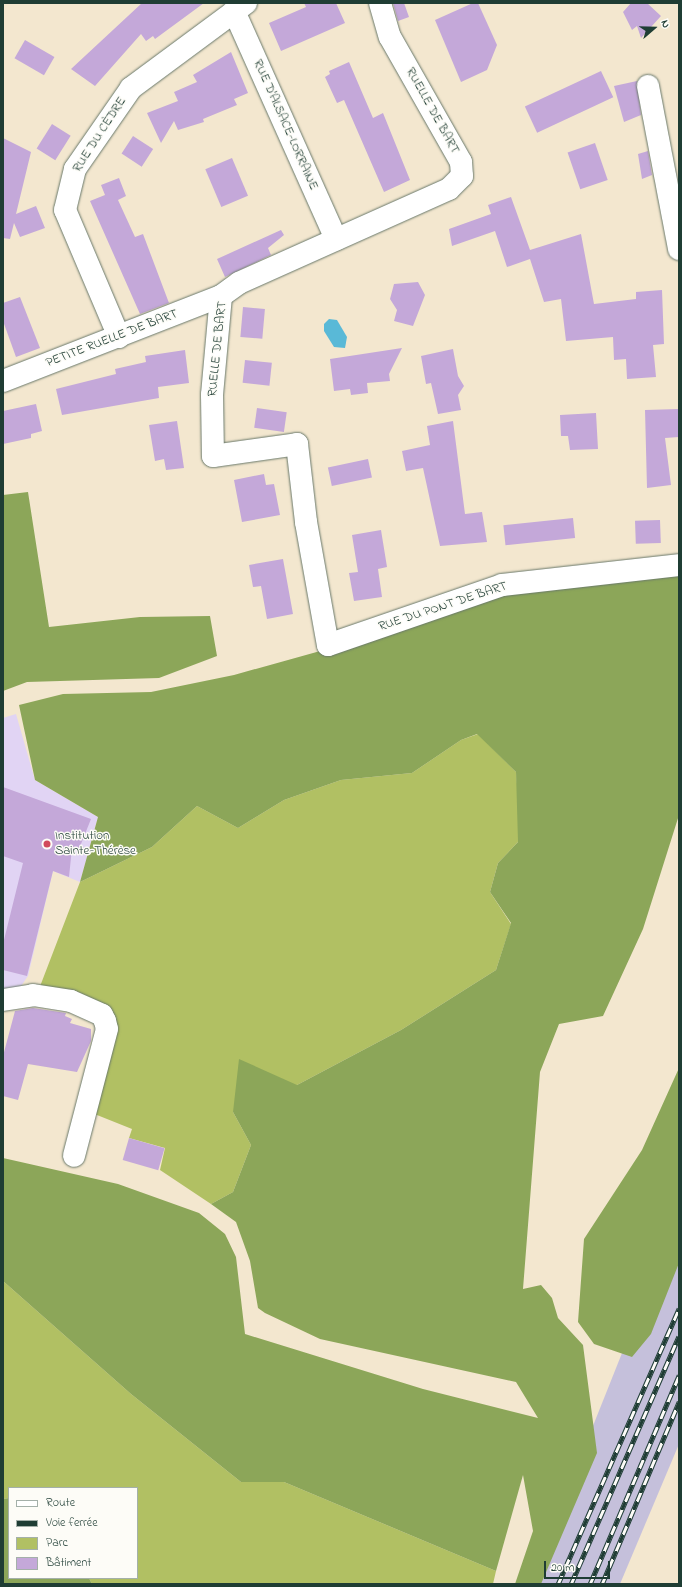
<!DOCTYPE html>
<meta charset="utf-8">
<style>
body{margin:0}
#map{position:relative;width:682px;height:1587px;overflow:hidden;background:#f3e7cf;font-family:"Indie Flower",sans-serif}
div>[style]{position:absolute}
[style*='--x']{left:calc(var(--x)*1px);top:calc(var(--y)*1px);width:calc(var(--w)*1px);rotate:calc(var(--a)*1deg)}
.built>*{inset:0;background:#e1d4f4}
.industrial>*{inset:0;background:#c5c0db}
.green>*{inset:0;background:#b1c063}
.forest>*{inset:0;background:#8ca659}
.water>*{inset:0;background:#59b9d7}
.building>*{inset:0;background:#c4a8d9;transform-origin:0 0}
.roads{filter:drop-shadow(0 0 1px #69786a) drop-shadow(0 0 1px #69786a)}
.minor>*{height:22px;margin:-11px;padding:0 11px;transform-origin:11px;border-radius:11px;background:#fff}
.rail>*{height:4.5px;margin-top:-2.25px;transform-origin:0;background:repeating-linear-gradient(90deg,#fdfcf7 0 9px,#1f3d34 0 18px);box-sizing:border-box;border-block:1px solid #1f3d34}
.dots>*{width:11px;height:11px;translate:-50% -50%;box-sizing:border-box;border:2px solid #fdfcf7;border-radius:50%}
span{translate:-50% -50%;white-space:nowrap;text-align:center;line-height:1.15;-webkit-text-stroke:3px #fdfcf7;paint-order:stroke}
.street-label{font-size:13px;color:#1f3d34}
.poi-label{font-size:13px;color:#1f3d34}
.left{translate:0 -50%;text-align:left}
.frame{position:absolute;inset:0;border:4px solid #1f3d34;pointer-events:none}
.legend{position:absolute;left:8px;top:1487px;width:130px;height:92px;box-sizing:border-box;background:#fdfcf7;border:1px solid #a4b0a9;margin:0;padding:5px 7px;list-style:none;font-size:12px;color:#1f3d34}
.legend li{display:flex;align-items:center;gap:8px;height:20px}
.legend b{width:20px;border:1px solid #a4b0a9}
.north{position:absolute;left:634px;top:8px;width:40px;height:40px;-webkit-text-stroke:3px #fdfcf7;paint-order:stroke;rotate:70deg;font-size:11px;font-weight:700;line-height:16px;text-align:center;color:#1f3d34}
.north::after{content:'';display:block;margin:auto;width:14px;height:18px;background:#1f3d34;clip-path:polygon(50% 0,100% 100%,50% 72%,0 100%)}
.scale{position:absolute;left:544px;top:1561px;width:66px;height:18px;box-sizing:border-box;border:2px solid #1f3d34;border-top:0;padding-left:5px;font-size:12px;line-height:14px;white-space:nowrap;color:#1f3d34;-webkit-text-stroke:3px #fdfcf7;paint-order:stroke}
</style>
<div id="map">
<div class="built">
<div style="clip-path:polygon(16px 714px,35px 780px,98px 817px,80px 882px,53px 871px,28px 976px,19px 989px,3px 991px,3px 718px)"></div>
</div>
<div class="industrial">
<div style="clip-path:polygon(679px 1210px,679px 1444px,620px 1584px,530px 1584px)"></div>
</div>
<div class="green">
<div style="clip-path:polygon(478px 734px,516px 772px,519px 808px,518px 842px,498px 863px,490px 892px,511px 924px,496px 970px,401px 1030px,297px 1085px,233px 1112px,251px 1145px,233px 1192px,211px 1204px,160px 1170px,165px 1148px,129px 1138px,132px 1129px,92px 1113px,113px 1022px,39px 989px,80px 882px,152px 847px,197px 806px,238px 828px,284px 800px,341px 780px,412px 773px,461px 740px)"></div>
<div style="clip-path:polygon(3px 1281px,131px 1394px,241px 1482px,284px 1482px,496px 1571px,493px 1584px,92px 1584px,89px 1578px,137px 1578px,137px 1488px,9px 1488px,9px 1498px,3px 1499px)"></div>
</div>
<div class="forest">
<div style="clip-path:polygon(28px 492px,49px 627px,140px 617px,210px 616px,217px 656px,159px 678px,27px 682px,3px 691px,3px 495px)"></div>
<div style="clip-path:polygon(679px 572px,679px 815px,643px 929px,603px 1016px,559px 1024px,540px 1072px,523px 1289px,541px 1285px,552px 1298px,558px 1318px,583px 1345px,597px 1453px,541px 1584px,515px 1584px,533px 1531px,523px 1475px,496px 1571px,284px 1482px,241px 1482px,131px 1394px,3px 1281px,3px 1158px,118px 1184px,199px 1213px,225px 1234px,236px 1257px,245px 1334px,423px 1389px,538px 1418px,516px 1382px,320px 1339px,265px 1313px,258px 1308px,250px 1261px,236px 1222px,211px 1204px,233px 1192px,251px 1145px,233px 1112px,239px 1059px,297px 1085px,401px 1030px,496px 970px,511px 923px,490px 892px,498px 863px,518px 842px,516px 772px,477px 734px,461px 740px,412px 773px,341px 780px,284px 800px,238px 828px,197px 806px,152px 847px,80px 882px,98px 817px,35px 780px,19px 705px,63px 694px,151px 692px,234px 675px,399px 629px,481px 598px)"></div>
<div style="clip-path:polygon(679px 1068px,679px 1263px,651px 1334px,632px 1357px,594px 1344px,578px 1322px,584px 1239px,642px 1150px)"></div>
<div style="clip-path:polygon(9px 1498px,9px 1578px,89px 1578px,92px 1584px,3px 1584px,3px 1499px)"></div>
</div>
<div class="water">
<div style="clip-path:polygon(329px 319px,337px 320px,347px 337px,345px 348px,334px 347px,324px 331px,324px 324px)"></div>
</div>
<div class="building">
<div style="clip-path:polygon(142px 3px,204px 3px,155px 39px,153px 36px,146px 41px,141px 34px,95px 86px,71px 69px)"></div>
<div style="clip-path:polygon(304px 3px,336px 3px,345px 23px,281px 51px,269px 23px,306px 7px)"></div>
<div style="clip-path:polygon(393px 3px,404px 3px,409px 17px,398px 21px)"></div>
<div style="clip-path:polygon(473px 3px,478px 3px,497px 45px,487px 70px,461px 82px,435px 20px)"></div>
<div style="clip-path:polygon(631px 3px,647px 3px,661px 16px,641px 38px,637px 26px,632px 30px,623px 12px)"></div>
<div style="left:25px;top:40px;width:34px;height:21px;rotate:30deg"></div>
<div style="clip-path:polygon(231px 52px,248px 93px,234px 99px,237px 105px,203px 119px,204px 122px,178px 130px,174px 121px,161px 143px,147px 113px,178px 101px,174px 92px,197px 82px,193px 75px)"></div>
<div style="clip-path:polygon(349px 62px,373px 118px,383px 113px,410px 180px,384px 192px,344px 100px,337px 103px,325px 77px,330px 74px,329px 71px)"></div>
<div style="left:601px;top:71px;width:29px;height:84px;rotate:65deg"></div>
<div style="clip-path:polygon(637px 81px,641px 115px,624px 122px,614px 86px)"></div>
<div style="left:52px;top:124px;width:22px;height:29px;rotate:32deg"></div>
<div style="left:133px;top:136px;width:24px;height:21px;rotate:33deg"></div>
<div style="clip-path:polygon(3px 138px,31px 152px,16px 214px,36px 206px,45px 228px,20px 237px,14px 223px,10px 239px,3px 238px)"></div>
<div style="left:595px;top:143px;width:39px;height:29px;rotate:71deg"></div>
<div style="clip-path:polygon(648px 151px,652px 175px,642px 179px,638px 154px)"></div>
<div style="left:232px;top:158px;width:41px;height:29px;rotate:67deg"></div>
<div style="clip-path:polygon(119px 178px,126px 196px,118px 200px,135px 237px,143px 234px,169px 303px,140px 314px,90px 201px,105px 195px,101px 185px)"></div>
<div style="clip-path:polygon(511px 197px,530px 250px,581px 234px,594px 304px,636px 299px,636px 292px,662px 290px,664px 344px,653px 345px,656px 377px,627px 379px,626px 359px,614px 360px,613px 337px,566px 341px,561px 299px,544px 302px,530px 259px,507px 267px,495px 231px,452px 246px,449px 229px,491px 214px,488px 205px)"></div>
<div style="clip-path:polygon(281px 230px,284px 235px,268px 248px,271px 255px,225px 277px,217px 259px)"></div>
<div style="clip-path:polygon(418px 282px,425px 295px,413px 326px,394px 321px,397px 310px,390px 299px,394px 284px)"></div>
<div style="clip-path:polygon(20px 297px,40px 348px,16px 357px,3px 321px,3px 303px)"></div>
<div style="left:243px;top:307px;width:22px;height:30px;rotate:5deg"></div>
<div style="clip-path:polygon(402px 348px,389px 374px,390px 381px,367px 383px,368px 393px,351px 395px,350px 389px,334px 391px,330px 359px)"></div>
<div style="clip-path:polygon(453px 349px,458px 376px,464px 386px,458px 395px,461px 410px,438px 414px,431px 383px,426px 384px,421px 356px)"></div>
<div style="clip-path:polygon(185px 350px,189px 383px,158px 387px,159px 398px,62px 415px,56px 389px,116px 374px,115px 369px,146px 362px,145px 356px)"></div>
<div style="left:245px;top:360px;width:27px;height:23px;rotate:6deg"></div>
<div style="clip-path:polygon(36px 404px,42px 431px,31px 434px,31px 438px,3px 444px,3px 411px)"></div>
<div style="left:257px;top:408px;width:30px;height:20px;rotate:8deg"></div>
<div style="clip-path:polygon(679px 409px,679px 437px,665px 438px,671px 485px,647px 488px,645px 410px)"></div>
<div style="clip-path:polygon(596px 413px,598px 449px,570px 450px,568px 436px,561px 436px,560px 415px)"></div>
<div style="clip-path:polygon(177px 421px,184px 468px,166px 470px,164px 459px,155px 461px,149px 425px)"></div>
<div style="clip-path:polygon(453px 421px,465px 514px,482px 512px,487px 542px,440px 546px,423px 468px,406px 471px,402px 451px,430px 445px,427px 426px)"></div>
<div style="left:368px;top:459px;width:19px;height:41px;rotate:78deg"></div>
<div style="clip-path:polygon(264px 474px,266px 485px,274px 484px,280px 515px,242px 522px,234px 480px)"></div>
<div style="left:573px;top:518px;width:20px;height:70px;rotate:84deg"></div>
<div style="left:660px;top:520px;width:23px;height:25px;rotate:88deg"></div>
<div style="clip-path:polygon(381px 530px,387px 567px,378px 569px,382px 597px,354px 601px,349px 573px,358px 572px,352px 535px)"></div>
<div style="clip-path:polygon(283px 559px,293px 614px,267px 619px,261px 586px,253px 587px,249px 565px)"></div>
<div style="clip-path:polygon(3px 787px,91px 819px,79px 849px,72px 848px,69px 877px,53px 871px,27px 976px,3px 970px,3px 944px,23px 863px,3px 856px)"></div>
<div style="clip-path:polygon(33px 1008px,66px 1013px,65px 1016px,72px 1019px,70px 1023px,91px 1029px,91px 1041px,77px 1072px,28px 1064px,18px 1100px,3px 1096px,3px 1056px,15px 1011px)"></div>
<div style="left:129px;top:1138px;width:37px;height:23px;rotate:16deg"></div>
</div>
<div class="roads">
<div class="minor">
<div style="--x:380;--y:3;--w:35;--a:74"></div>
<div style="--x:390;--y:37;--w:144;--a:60.4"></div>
<div style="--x:461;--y:162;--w:14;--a:86"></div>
<div style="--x:462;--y:176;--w:18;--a:135"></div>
<div style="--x:449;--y:189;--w:230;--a:155.9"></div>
<div style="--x:239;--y:283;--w:22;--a:144"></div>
<div style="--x:221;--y:296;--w:99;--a:95.2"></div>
<div style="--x:212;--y:395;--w:61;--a:89.1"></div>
<div style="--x:213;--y:456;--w:85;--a:-8.1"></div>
<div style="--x:297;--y:444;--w:79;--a:83.4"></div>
<div style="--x:306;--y:522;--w:125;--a:79.9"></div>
<div style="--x:328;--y:645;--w:184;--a:-19"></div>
<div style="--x:502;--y:585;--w:178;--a:-6.4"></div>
<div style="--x:234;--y:11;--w:250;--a:65.9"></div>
<div style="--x:648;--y:86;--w:166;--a:79.2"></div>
<div style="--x:119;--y:337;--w:138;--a:-113"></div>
<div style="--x:65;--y:210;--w:42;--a:-76.3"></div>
<div style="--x:75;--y:169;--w:98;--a:-55.3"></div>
<div style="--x:131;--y:88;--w:143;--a:-36.5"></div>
<div style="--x:3;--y:381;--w:234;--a:-21.3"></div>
<div style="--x:3;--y:1000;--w:30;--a:-9"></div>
<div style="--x:33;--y:995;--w:38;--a:9"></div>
<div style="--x:71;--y:1001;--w:34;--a:24"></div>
<div style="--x:102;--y:1015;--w:7;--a:63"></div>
<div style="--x:105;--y:1021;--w:8;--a:76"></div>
<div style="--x:107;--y:1029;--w:131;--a:104.6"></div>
</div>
</div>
<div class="rail">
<div style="--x:558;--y:1584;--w:301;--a:-66.3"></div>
<div style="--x:571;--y:1584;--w:270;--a:-66.5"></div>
<div style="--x:590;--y:1584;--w:227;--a:-66.9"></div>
<div style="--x:602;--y:1584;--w:198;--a:-67.1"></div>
</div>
<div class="dots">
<div style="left:47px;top:844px;background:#d1495b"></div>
</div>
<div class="street-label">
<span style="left:432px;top:111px;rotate:61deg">RUELLE DE BART</span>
<span style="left:285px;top:125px;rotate:66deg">RUE D'ALSACE-LORRAINE</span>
<span style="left:100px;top:135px;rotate:-57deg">RUE DU CÈDRE</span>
<span style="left:112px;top:339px;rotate:-21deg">PETITE RUELLE DE BART</span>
<span style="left:218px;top:349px;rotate:-84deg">RUELLE DE BART</span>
<span style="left:443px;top:607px;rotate:-18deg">RUE DU PONT DE BART</span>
</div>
<div class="poi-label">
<span class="left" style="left:55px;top:844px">Institution<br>Sainte-Thérèse</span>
</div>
<div class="frame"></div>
<ul class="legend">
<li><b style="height:5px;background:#fff"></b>Route</li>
<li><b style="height:5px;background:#1f3d34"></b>Voie ferrée</li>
<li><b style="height:11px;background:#b1c063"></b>Parc</li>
<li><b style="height:11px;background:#c4a8d9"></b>Bâtiment</li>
</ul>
<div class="north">N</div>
<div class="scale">20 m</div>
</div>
